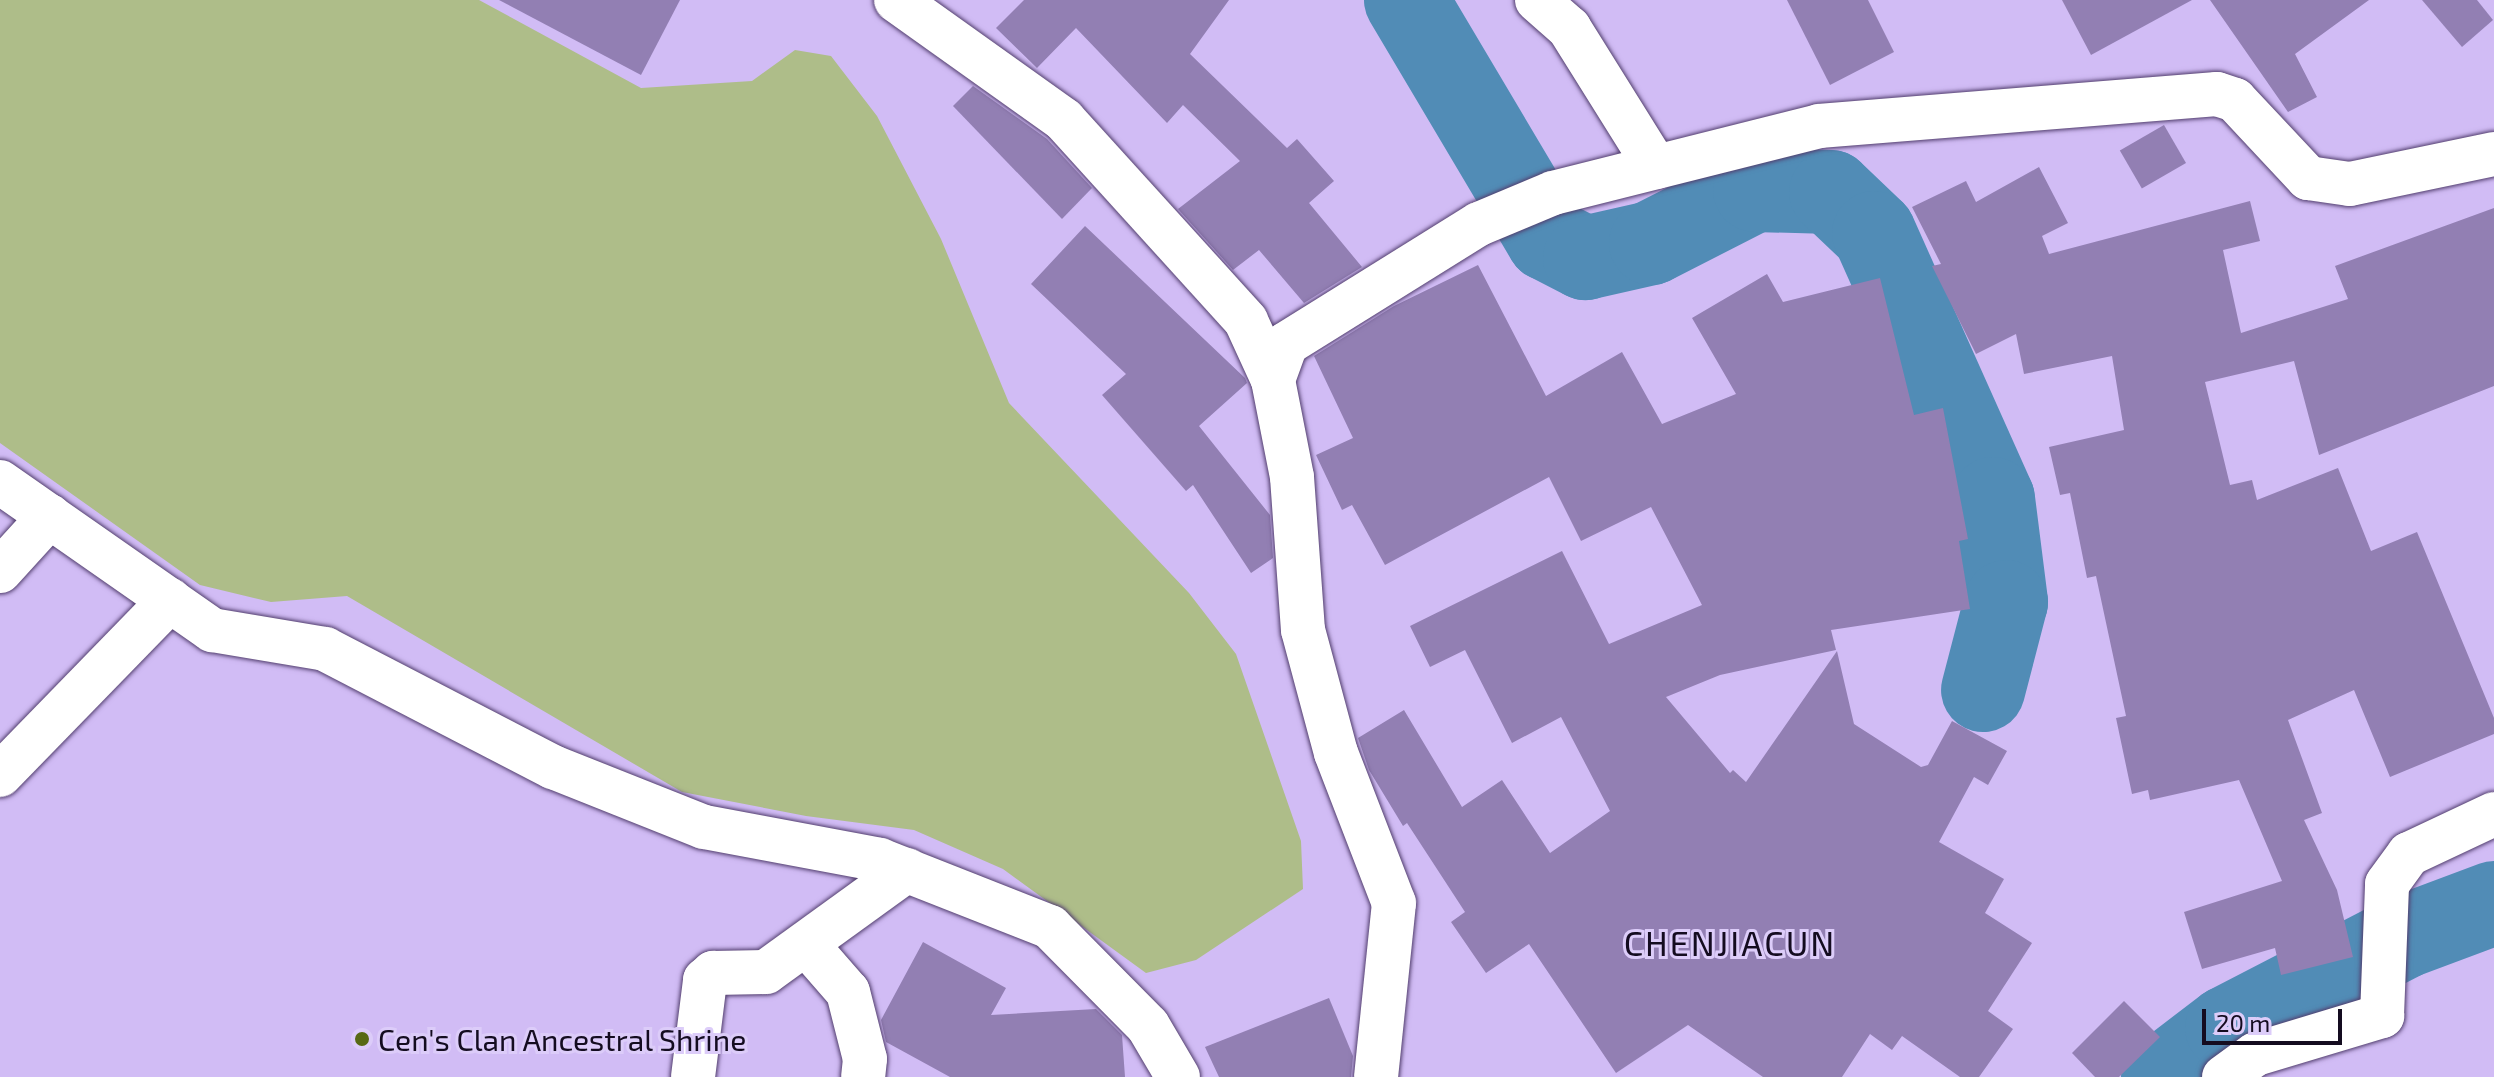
<!DOCTYPE html>
<style>
body{margin:0}
#map{position:relative;width:2494px;height:1077px;overflow:hidden;background:#d1bcf5;font-family:"Exo 2",sans-serif}
div>[style]{position:absolute}
[style*='--x']{left:calc(var(--x)*1px);top:calc(var(--y)*1px);width:calc(var(--w)*1px);rotate:calc(var(--a)*1deg)}
.green>*{inset:0;background:#aebd89}
.river>*{height:84px;margin:-42px;padding:0 42px;transform-origin:42px;border-radius:42px;background:#518cb6}
.building>*{inset:0;background:#927fb3;transform-origin:0 0}
.roads{filter:drop-shadow(0 0 2px #523e6e) drop-shadow(0 0 2px #523e6e)}
.minor>*{height:44px;margin:-22px;padding:0 22px;transform-origin:22px;border-radius:22px;background:#fff}
.dots>*{width:22px;height:22px;translate:-50% -50%;box-sizing:border-box;border:4px solid #dcccf9;border-radius:50%}
span{translate:-50% -50%;white-space:nowrap;text-align:center;line-height:1.15;-webkit-text-stroke:6px #dcccf9;paint-order:stroke}
.poi-label{font-size:30px;color:#140c20}
.left{translate:0 -50%;text-align:left}
.quarter-label{font-size:34px;color:#140c20;letter-spacing:2px}
.scale{position:absolute;left:2202px;top:1009px;width:140px;height:36px;box-sizing:border-box;border:4px solid #140c20;border-top:0;padding-left:10px;font-size:24px;line-height:28px;white-space:nowrap;color:#140c20;-webkit-text-stroke:6px #dcccf9;paint-order:stroke}
</style>
<div id="map">
<div class="green">
<div style="clip-path:polygon(0 0,479px 0,641px 88px,752px 81px,795px 50px,831px 56px,877px 116px,941px 239px,1009px 403px,1189px 593px,1236px 654px,1301px 841px,1303px 889px,1196px 960px,1146px 973px,1003px 869px,914px 830px,806px 816px,682px 792px,347px 596px,271px 602px,200px 585px,0 443px)"></div>
</div>
<div class="river">
<div style="--x:1406;--y:0;--w:278;--a:59.3"></div>
<div style="--x:1548;--y:239;--w:42;--a:27.2"></div>
<div style="--x:1585;--y:258;--w:68;--a:-12.8"></div>
<div style="--x:1651;--y:243;--w:117;--a:-27"></div>
<div style="--x:1755;--y:190;--w:76;--a:1.5"></div>
<div style="--x:1831;--y:192;--w:59;--a:43.6"></div>
<div style="--x:1874;--y:233;--w:291;--a:65.9"></div>
<div style="--x:1993;--y:499;--w:104;--a:82.8"></div>
<div style="--x:2006;--y:602;--w:91;--a:104.6"></div>
<div style="--x:2163;--y:1077;--w:81;--a:-37.4"></div>
<div style="--x:2227;--y:1028;--w:198;--a:-27.3"></div>
<div style="--x:2403;--y:937;--w:97;--a:-20.5"></div>
</div>
<div class="building">
<div style="clip-path:polygon(499px 0,680px 0,641px 75px)"></div>
<div style="clip-path:polygon(1024px 0,1229px 0,1190px 54px,1287px 148px,1297px 139px,1334px 181px,1309px 203px,1362px 267px,1304px 303px,1259px 250px,1233px 270px,1178px 209px,1240px 161px,1183px 105px,1167px 123px,1076px 28px,1037px 68px,996px 28px)"></div>
<div style="clip-path:polygon(1787px 0,1868px 0,1894px 52px,1830px 85px)"></div>
<div style="clip-path:polygon(2062px 0,2192px 0,2091px 55px)"></div>
<div style="clip-path:polygon(2210px 0,2369px 0,2295px 54px,2317px 97px,2288px 112px)"></div>
<div style="clip-path:polygon(2422px 0,2477px 0,2493px 20px,2462px 47px)"></div>
<div style="clip-path:polygon(973px 86px,1047px 139px,1092px 188px,1062px 219px,953px 106px)"></div>
<div style="left:2164px;top:125px;width:44px;height:51px;rotate:60deg"></div>
<div style="clip-path:polygon(2039px 167px,2068px 223px,2042px 236px,2049px 254px,2250px 201px,2260px 241px,2223px 250px,2241px 333px,2348px 299px,2335px 266px,2494px 208px,2494px 386px,2319px 455px,2294px 361px,2205px 382px,2230px 485px,2252px 480px,2257px 500px,2338px 468px,2371px 551px,2417px 532px,2494px 718px,2494px 734px,2390px 777px,2354px 690px,2288px 720px,2322px 813px,2304px 820px,2337px 890px,2353px 957px,2281px 975px,2275px 948px,2202px 969px,2184px 912px,2282px 881px,2239px 780px,2150px 800px,2148px 790px,2132px 794px,2116px 718px,2126px 716px,2096px 576px,2087px 578px,2070px 493px,2060px 495px,2049px 447px,2124px 430px,2112px 356px,2024px 374px,2016px 334px,1976px 354px,1932px 266px,1941px 264px,1912px 207px,1966px 181px,1976px 202px)"></div>
<div style="clip-path:polygon(1085px 226px,1245px 378px,1247px 383px,1199px 426px,1270px 515px,1273px 558px,1251px 573px,1193px 485px,1186px 491px,1102px 395px,1126px 374px,1031px 284px)"></div>
<div style="clip-path:polygon(1478px 265px,1546px 396px,1622px 352px,1662px 424px,1736px 394px,1692px 318px,1767px 274px,1783px 302px,1880px 278px,1914px 415px,1943px 408px,1968px 539px,1959px 541px,1970px 609px,1831px 630px,1836px 650px,1720px 675px,1666px 697px,1730px 773px,1733px 770px,1746px 782px,1837px 651px,1854px 724px,1921px 767px,1928px 765px,1952px 721px,2007px 751px,1988px 785px,1974px 777px,1939px 842px,2004px 879px,1985px 913px,2032px 943px,1988px 1011px,2013px 1029px,1979px 1077px,1960px 1077px,1902px 1036px,1892px 1050px,1870px 1034px,1842px 1077px,1763px 1077px,1688px 1025px,1616px 1073px,1529px 944px,1486px 973px,1451px 922px,1465px 912px,1407px 823px,1403px 826px,1369px 770px,1358px 738px,1404px 710px,1462px 807px,1502px 780px,1550px 853px,1610px 811px,1561px 717px,1512px 743px,1465px 650px,1430px 667px,1410px 626px,1562px 551px,1609px 644px,1702px 605px,1651px 507px,1581px 541px,1549px 477px,1385px 565px,1352px 505px,1342px 510px,1316px 455px,1353px 438px,1314px 356px,1394px 306px)"></div>
<div style="clip-path:polygon(923px 942px,1006px 988px,991px 1015px,1096px 1009px,1122px 1035px,1125px 1077px,950px 1077px,886px 1042px,881px 1020px)"></div>
<div style="clip-path:polygon(1329px 998px,1353px 1056px,1351px 1077px,1219px 1077px,1205px 1047px)"></div>
<div style="clip-path:polygon(2124px 1001px,2160px 1037px,2119px 1077px,2095px 1077px,2072px 1053px)"></div>
</div>
<div class="roads">
<div class="minor">
<div style="--x:896;--y:0;--w:206;--a:35.5"></div>
<div style="--x:1064;--y:120;--w:271;--a:47.8"></div>
<div style="--x:1246;--y:321;--w:65;--a:65.4"></div>
<div style="--x:1273;--y:380;--w:99;--a:78.9"></div>
<div style="--x:1292;--y:477;--w:153;--a:85.9"></div>
<div style="--x:1303;--y:630;--w:127;--a:75"></div>
<div style="--x:1336;--y:753;--w:161;--a:68.9"></div>
<div style="--x:1394;--y:903;--w:175;--a:95.9"></div>
<div style="--x:1537;--y:0;--w:43;--a:41.2"></div>
<div style="--x:1569;--y:28;--w:164;--a:58"></div>
<div style="--x:1273;--y:380;--w:38;--a:-70"></div>
<div style="--x:1286;--y:344;--w:227;--a:-31.9"></div>
<div style="--x:1479;--y:224;--w:80;--a:-22.7"></div>
<div style="--x:1553;--y:193;--w:274;--a:-14.1"></div>
<div style="--x:1819;--y:126;--w:399;--a:-4.6"></div>
<div style="--x:2217;--y:94;--w:19;--a:18"></div>
<div style="--x:2235;--y:100;--w:107;--a:46.9"></div>
<div style="--x:2308;--y:178;--w:42;--a:8.1"></div>
<div style="--x:2350;--y:184;--w:147;--a:-11.8"></div>
<div style="--x:0;--y:482;--w:259;--a:34.9"></div>
<div style="--x:212;--y:630;--w:115;--a:9.5"></div>
<div style="--x:325;--y:649;--w:257;--a:27.4"></div>
<div style="--x:553;--y:767;--w:162;--a:21.7"></div>
<div style="--x:704;--y:827;--w:179;--a:10.6"></div>
<div style="--x:880;--y:860;--w:183;--a:21.5"></div>
<div style="--x:1050;--y:927;--w:139;--a:45.3"></div>
<div style="--x:1148;--y:1026;--w:59;--a:59.5"></div>
<div style="--x:0;--y:571;--w:74;--a:-47.7"></div>
<div style="--x:0;--y:775;--w:244;--a:-45.8"></div>
<div style="--x:807;--y:945;--w:62;--a:48.9"></div>
<div style="--x:848;--y:992;--w:69;--a:75.8"></div>
<div style="--x:865;--y:1059;--w:18;--a:96"></div>
<div style="--x:693;--y:1077;--w:98;--a:-82.9"></div>
<div style="--x:705;--y:980;--w:11;--a:-41"></div>
<div style="--x:713;--y:973;--w:53;--a:-1.1"></div>
<div style="--x:766;--y:972;--w:174;--a:-35.9"></div>
<div style="--x:2224;--y:1077;--w:39;--a:-36"></div>
<div style="--x:2256;--y:1054;--w:132;--a:-16.8"></div>
<div style="--x:2382;--y:1016;--w:132;--a:-87.8"></div>
<div style="--x:2387;--y:884;--w:37;--a:-54"></div>
<div style="--x:2409;--y:854;--w:94;--a:-25.2"></div>
</div>
</div>
<div class="dots">
<div style="left:362px;top:1039px;background:#576914"></div>
</div>
<div class="poi-label">
<span class="left" style="left:378px;top:1039px">Cen's Clan Ancestral Shrine</span>
</div>
<div class="quarter-label">
<span style="left:1730px;top:943px">CHENJIACUN</span>
</div>
<div class="scale">20 m</div>
</div>
